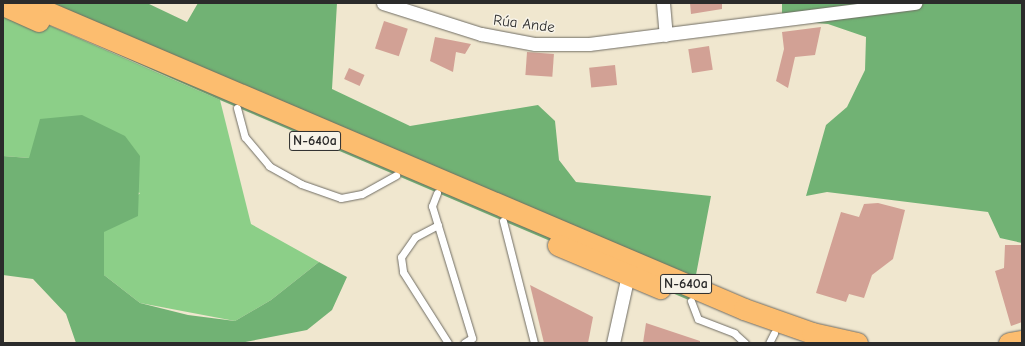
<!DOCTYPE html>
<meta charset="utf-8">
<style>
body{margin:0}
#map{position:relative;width:1025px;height:346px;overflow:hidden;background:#f0e7cf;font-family:"Comic Neue",sans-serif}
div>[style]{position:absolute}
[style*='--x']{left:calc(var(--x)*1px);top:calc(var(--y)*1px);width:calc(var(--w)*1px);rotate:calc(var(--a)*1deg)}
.green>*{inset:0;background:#8ccf88}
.forest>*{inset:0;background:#71b274}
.building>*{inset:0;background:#d2a195;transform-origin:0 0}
.roads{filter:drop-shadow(0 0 1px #706d64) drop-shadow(0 0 1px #706d64)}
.lane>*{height:7px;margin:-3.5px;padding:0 3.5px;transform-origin:3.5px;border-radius:3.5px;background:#fff}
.street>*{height:13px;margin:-6.5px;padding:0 6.5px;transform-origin:6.5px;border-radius:6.5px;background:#fff}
.primary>*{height:21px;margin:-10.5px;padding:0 10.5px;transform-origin:10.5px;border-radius:10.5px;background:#fcbd6f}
span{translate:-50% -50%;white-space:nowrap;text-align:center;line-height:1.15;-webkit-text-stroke:3px #f7f3e8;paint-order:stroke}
.shield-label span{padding:1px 3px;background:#f7f3e8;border:1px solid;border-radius:3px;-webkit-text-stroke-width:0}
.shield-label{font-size:14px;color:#2b2b2b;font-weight:700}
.street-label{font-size:15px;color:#2b2b2b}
.frame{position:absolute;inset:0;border:4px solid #2b2b2b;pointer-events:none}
</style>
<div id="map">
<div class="green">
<div style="clip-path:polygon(3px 5px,220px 100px,251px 224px,319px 262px,271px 300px,235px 321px,140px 303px,104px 275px,104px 231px,140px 193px,29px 158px,3px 156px)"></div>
</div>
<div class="forest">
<div style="clip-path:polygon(3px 3px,147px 3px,187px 22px,198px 3px,337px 3px,332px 89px,410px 126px,538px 105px,555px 121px,559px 160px,576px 182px,711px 196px,691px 301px,220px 100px)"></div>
<div style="clip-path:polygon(782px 3px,1022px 3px,1022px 243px,1000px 238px,988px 212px,827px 192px,806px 196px,826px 125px,847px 107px,865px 70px,866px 37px,828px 24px,782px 20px)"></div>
<div style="clip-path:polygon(82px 115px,125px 136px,140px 156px,138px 216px,104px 232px,104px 275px,140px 303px,188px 315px,235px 321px,271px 300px,319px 262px,347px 277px,332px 310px,307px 330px,240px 343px,76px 343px,66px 314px,33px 279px,3px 275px,3px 156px,29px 158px,40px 119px)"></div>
</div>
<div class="building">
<div style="clip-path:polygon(690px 3px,722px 3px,722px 9px,691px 14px)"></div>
<div style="left:384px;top:21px;width:25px;height:29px;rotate:18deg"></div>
<div style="clip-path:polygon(821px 27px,815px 55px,795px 57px,788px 88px,776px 81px,784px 49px,782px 32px)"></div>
<div style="clip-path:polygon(435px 37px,471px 44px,465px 54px,456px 52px,453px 72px,430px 61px)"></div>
<div style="left:709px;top:46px;width:24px;height:21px;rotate:81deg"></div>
<div style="left:527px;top:52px;width:27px;height:23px;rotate:4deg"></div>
<div style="left:615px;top:65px;width:20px;height:26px;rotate:84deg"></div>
<div style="left:349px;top:68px;width:17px;height:12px;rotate:24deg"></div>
<div style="clip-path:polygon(878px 203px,905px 210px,893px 259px,872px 275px,864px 298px,849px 294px,846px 302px,816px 293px,841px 212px,859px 217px,864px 204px)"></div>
<div style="clip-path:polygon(1005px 245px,1022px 245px,1022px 322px,1011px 326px,995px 271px,1004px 268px)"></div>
<div style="clip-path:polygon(530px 285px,593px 317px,588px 343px,544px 343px)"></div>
<div style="clip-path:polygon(646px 323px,700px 341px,700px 343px,643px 343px)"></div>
</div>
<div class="roads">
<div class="lane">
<div style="--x:237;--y:108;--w:30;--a:75"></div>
<div style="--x:245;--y:137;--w:38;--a:50"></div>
<div style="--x:269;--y:166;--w:37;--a:29"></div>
<div style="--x:301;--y:184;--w:42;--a:19.3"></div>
<div style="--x:341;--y:198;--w:21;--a:-11"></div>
<div style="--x:362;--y:194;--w:39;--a:-29"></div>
<div style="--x:437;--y:193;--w:14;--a:111"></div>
<div style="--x:432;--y:206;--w:138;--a:73.1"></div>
<div style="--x:472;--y:338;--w:9;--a:148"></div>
<div style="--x:503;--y:221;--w:126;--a:75.7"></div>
<div style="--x:438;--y:225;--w:26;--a:152"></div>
<div style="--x:415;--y:237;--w:24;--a:125"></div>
<div style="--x:401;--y:257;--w:15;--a:82"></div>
<div style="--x:403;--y:272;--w:84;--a:57.6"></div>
<div style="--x:691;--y:301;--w:19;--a:69"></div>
<div style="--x:698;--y:319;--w:39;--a:21"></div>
<div style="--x:734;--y:333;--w:15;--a:42"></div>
<div style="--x:769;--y:343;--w:11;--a:-63"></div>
</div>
<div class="street">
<div style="--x:383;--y:3;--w:103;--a:17.6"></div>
<div style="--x:481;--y:34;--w:55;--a:10.5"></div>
<div style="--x:535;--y:44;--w:54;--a:0"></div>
<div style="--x:589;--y:44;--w:329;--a:-7.2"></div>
<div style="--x:663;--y:3;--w:32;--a:85"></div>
<div style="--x:613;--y:343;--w:70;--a:-77.6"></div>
<div style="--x:628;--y:275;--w:6;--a:-129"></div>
</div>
<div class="primary">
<div style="--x:26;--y:3;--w:780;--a:23.08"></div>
<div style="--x:744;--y:309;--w:72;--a:19.4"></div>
<div style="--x:812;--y:333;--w:46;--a:12.5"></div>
<div style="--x:3;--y:5;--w:39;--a:24"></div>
<div style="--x:558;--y:245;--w:111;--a:22.9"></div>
<div style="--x:1009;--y:343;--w:13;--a:-9"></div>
</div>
</div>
<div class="shield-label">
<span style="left:315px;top:141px">N-640a</span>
<span style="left:686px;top:284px">N-640a</span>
</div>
<div class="street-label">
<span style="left:524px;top:24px;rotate:7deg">Rúa Ande</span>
</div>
<div class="frame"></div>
</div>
